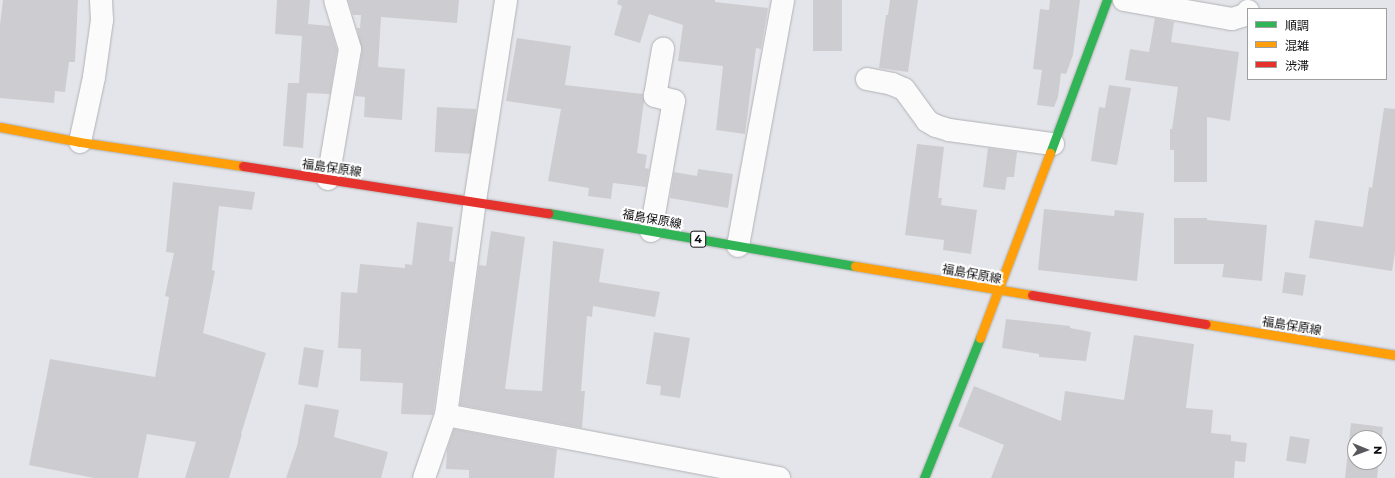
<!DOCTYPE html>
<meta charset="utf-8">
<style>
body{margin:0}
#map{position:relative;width:1395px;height:478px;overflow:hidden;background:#e4e5ea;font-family:Montserrat,"Noto Sans JP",sans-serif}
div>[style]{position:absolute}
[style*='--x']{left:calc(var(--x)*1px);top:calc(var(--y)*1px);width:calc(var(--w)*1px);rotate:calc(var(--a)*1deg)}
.building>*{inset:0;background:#cdcdd1;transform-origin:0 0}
.roads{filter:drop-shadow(0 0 1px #b1b2b5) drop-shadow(0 0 1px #b1b2b5)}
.street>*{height:22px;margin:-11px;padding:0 11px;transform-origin:11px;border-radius:11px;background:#fbfbfc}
.fast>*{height:9px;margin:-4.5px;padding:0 4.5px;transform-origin:4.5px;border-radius:4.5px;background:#30b455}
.slow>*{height:9px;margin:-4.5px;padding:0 4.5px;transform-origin:4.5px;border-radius:4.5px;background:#ff9f0a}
.jam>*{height:9px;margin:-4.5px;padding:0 4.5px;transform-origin:4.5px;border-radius:4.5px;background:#e5322d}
span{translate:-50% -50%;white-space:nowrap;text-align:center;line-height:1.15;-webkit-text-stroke:4px #fff;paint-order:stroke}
.shield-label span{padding:1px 3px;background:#fff;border:1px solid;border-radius:3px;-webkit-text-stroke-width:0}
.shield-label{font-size:11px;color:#0e0e11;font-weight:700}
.street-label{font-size:12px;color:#0e0e11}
.legend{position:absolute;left:1247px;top:8px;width:140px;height:72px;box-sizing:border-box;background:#fff;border:1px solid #9f9fa0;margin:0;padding:5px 7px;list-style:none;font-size:12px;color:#0e0e11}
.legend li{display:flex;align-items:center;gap:8px;height:20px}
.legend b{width:20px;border:1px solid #9f9fa0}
.north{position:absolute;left:1347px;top:430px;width:40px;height:40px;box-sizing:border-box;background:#fff;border:1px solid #9f9fa0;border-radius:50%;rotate:91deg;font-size:11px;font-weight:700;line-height:16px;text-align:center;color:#0e0e11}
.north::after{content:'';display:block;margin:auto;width:14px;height:18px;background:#59595d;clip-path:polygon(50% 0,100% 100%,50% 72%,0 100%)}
</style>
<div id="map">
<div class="building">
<div style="clip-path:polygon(3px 0,78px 0,75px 62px,69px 62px,65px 92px,55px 91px,54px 103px,0 98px,0 25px)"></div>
<div style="clip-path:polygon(277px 0,310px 0,308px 24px,330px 26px,337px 50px,330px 94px,307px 93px,303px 148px,283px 146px,288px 83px,299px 83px,302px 36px,275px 34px)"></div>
<div style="clip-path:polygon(348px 0,459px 0,457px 23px,381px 17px,378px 67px,405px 69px,402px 120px,364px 117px,365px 97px,355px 96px,362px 51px,357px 28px,360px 28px,361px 15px,353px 15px)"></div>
<div style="clip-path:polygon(618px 0,715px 0,715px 2px,768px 8px,761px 49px,756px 48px,745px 134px,716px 130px,723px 66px,678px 61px,683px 25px,649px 14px,640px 43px,614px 35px,622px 6px,617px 4px)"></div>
<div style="left:813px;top:0;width:29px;height:51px"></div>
<div style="clip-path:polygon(890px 0,918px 0,908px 72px,879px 68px,886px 15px,888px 15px)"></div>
<div style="clip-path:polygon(1050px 0,1080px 0,1073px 55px,1066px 74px,1061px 73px,1058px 97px,1054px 107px,1037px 105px,1042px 70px,1033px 69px,1040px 9px,1049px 10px)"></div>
<div style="clip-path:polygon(1155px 18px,1174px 22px,1171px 42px,1239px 52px,1230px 121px,1207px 117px,1207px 182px,1174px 182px,1174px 150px,1170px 150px,1170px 129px,1172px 129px,1178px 87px,1125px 80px,1130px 49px,1149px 52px)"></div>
<div style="clip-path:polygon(517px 38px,571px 46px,565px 85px,643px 94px,644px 101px,637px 153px,647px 155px,645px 168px,649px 169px,646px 187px,613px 183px,611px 199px,588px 196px,589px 188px,548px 181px,561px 109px,506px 101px)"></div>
<div style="clip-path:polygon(1109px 85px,1131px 88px,1117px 165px,1091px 161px,1099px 107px,1105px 108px)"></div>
<div style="left:437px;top:107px;width:39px;height:45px;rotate:3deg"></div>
<div style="clip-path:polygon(1384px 108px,1395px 109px,1395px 252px,1392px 271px,1309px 258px,1315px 220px,1363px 227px,1369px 187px,1372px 188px)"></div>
<div style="clip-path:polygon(917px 144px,944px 147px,938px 198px,942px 198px,941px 205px,977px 210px,971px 254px,943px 250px,944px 240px,905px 235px)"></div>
<div style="clip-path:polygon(988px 148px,1017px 152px,1014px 177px,1007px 177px,1005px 190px,983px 187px)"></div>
<div style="clip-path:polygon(698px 169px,733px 174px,728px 208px,670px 198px,674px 172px,697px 176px)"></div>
<div style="clip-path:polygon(173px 182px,255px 192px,252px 210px,219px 206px,212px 270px,215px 271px,203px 333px,266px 353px,241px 434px,242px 434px,229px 478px,185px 478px,196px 442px,147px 434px,138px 478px,94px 478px,29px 465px,50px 359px,155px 377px,169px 297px,165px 296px,174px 253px,166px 252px)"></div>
<div style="clip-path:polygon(1044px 209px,1114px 216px,1115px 210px,1144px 213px,1137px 281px,1038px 270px)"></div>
<div style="clip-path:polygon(1174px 218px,1207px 218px,1207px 220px,1267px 225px,1262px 281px,1222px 277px,1224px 264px,1174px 264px)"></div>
<div style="clip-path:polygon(417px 222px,453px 227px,449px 261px,454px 262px,433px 415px,401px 414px,403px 383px,360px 381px,361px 349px,338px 348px,341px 292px,357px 293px,360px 264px,405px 268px,405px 264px,412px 265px)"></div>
<div style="clip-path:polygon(491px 231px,525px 237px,505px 389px,542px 391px,553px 241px,604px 249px,599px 282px,660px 292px,655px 317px,593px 306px,592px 317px,587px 316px,581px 391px,585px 391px,582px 428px,460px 405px,479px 265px,486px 266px)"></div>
<div style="left:1285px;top:272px;width:21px;height:21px;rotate:8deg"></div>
<div style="clip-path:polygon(1006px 319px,1070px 326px,1070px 328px,1091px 332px,1086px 361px,1039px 357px,1039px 354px,1002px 348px)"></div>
<div style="clip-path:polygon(654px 332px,690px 338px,680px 398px,660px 395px,661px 386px,646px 384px)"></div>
<div style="clip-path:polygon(1134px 335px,1194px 344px,1186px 408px,1213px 410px,1211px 433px,1231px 435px,1231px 441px,1247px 443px,1245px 462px,1235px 461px,1234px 478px,991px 478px,1004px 445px,958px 426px,974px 386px,1061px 421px,1065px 391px,1124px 400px)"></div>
<div style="left:304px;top:347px;width:20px;height:38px;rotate:9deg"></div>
<div style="clip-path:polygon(305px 404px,339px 410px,334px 437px,388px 452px,381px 478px,286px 478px,297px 446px)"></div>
<div style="clip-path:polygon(evenodd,1351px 423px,1383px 427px,1377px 478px,1345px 478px,1351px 423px,1355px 438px,1379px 438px,1379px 462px,1355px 462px,1355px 438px)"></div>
<div style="clip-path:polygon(454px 429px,557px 449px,554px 478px,469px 478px,469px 470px,446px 469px,447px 450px)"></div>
<div style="left:1290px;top:436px;width:20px;height:25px;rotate:9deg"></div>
</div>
<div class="roads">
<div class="street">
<div style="--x:1124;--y:0;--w:110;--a:10"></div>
<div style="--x:1232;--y:19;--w:14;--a:-17"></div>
<div style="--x:1245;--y:15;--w:5;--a:-53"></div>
<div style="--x:867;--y:79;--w:25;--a:11"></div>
<div style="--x:892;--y:84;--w:13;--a:23"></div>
<div style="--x:904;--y:89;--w:39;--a:54"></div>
<div style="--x:927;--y:121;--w:10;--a:29"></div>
<div style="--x:936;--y:126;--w:14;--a:17"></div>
<div style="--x:949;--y:130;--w:105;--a:7.7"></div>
<div style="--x:80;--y:142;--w:66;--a:-77.8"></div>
<div style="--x:94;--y:77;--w:58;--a:-82"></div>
<div style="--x:102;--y:20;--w:20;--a:-93"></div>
<div style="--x:328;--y:179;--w:132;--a:-80.4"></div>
<div style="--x:350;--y:49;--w:51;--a:-107"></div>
<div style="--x:651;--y:231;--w:132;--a:-80"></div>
<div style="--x:674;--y:101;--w:20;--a:-165"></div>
<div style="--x:655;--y:96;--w:48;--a:-80.3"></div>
<div style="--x:738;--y:246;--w:250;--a:-79.6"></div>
<div style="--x:446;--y:415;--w:339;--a:10.7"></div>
<div style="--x:424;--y:478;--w:67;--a:-70.8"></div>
<div style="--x:446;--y:415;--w:216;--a:-82.3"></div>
<div style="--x:475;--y:201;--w:203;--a:-81.2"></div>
</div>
<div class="fast">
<div style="--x:1050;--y:153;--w:163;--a:-69.6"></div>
<div style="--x:548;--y:213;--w:312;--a:9.8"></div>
<div style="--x:924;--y:478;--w:151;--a:-68.2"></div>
</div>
<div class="slow">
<div style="--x:0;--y:127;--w:81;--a:10.6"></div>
<div style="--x:80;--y:142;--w:165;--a:8.4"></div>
<div style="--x:855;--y:266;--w:179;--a:9.3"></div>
<div style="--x:1206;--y:324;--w:192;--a:9.3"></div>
<div style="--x:980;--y:338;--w:198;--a:-69.3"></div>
</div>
<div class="jam">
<div style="--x:243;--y:166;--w:309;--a:8.8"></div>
<div style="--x:1032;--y:295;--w:176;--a:9.5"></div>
</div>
</div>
<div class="shield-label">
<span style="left:698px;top:239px">4</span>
</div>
<div class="street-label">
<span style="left:332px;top:168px;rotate:8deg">福島保原線</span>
<span style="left:652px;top:219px;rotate:10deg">福島保原線</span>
<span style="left:972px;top:274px;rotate:10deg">福島保原線</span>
<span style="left:1292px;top:326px;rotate:9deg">福島保原線</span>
</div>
<ul class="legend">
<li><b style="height:5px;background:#30b455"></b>順調</li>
<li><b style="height:5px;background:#ff9f0a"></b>混雑</li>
<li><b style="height:5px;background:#e5322d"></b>渋滞</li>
</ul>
<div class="north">N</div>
</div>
